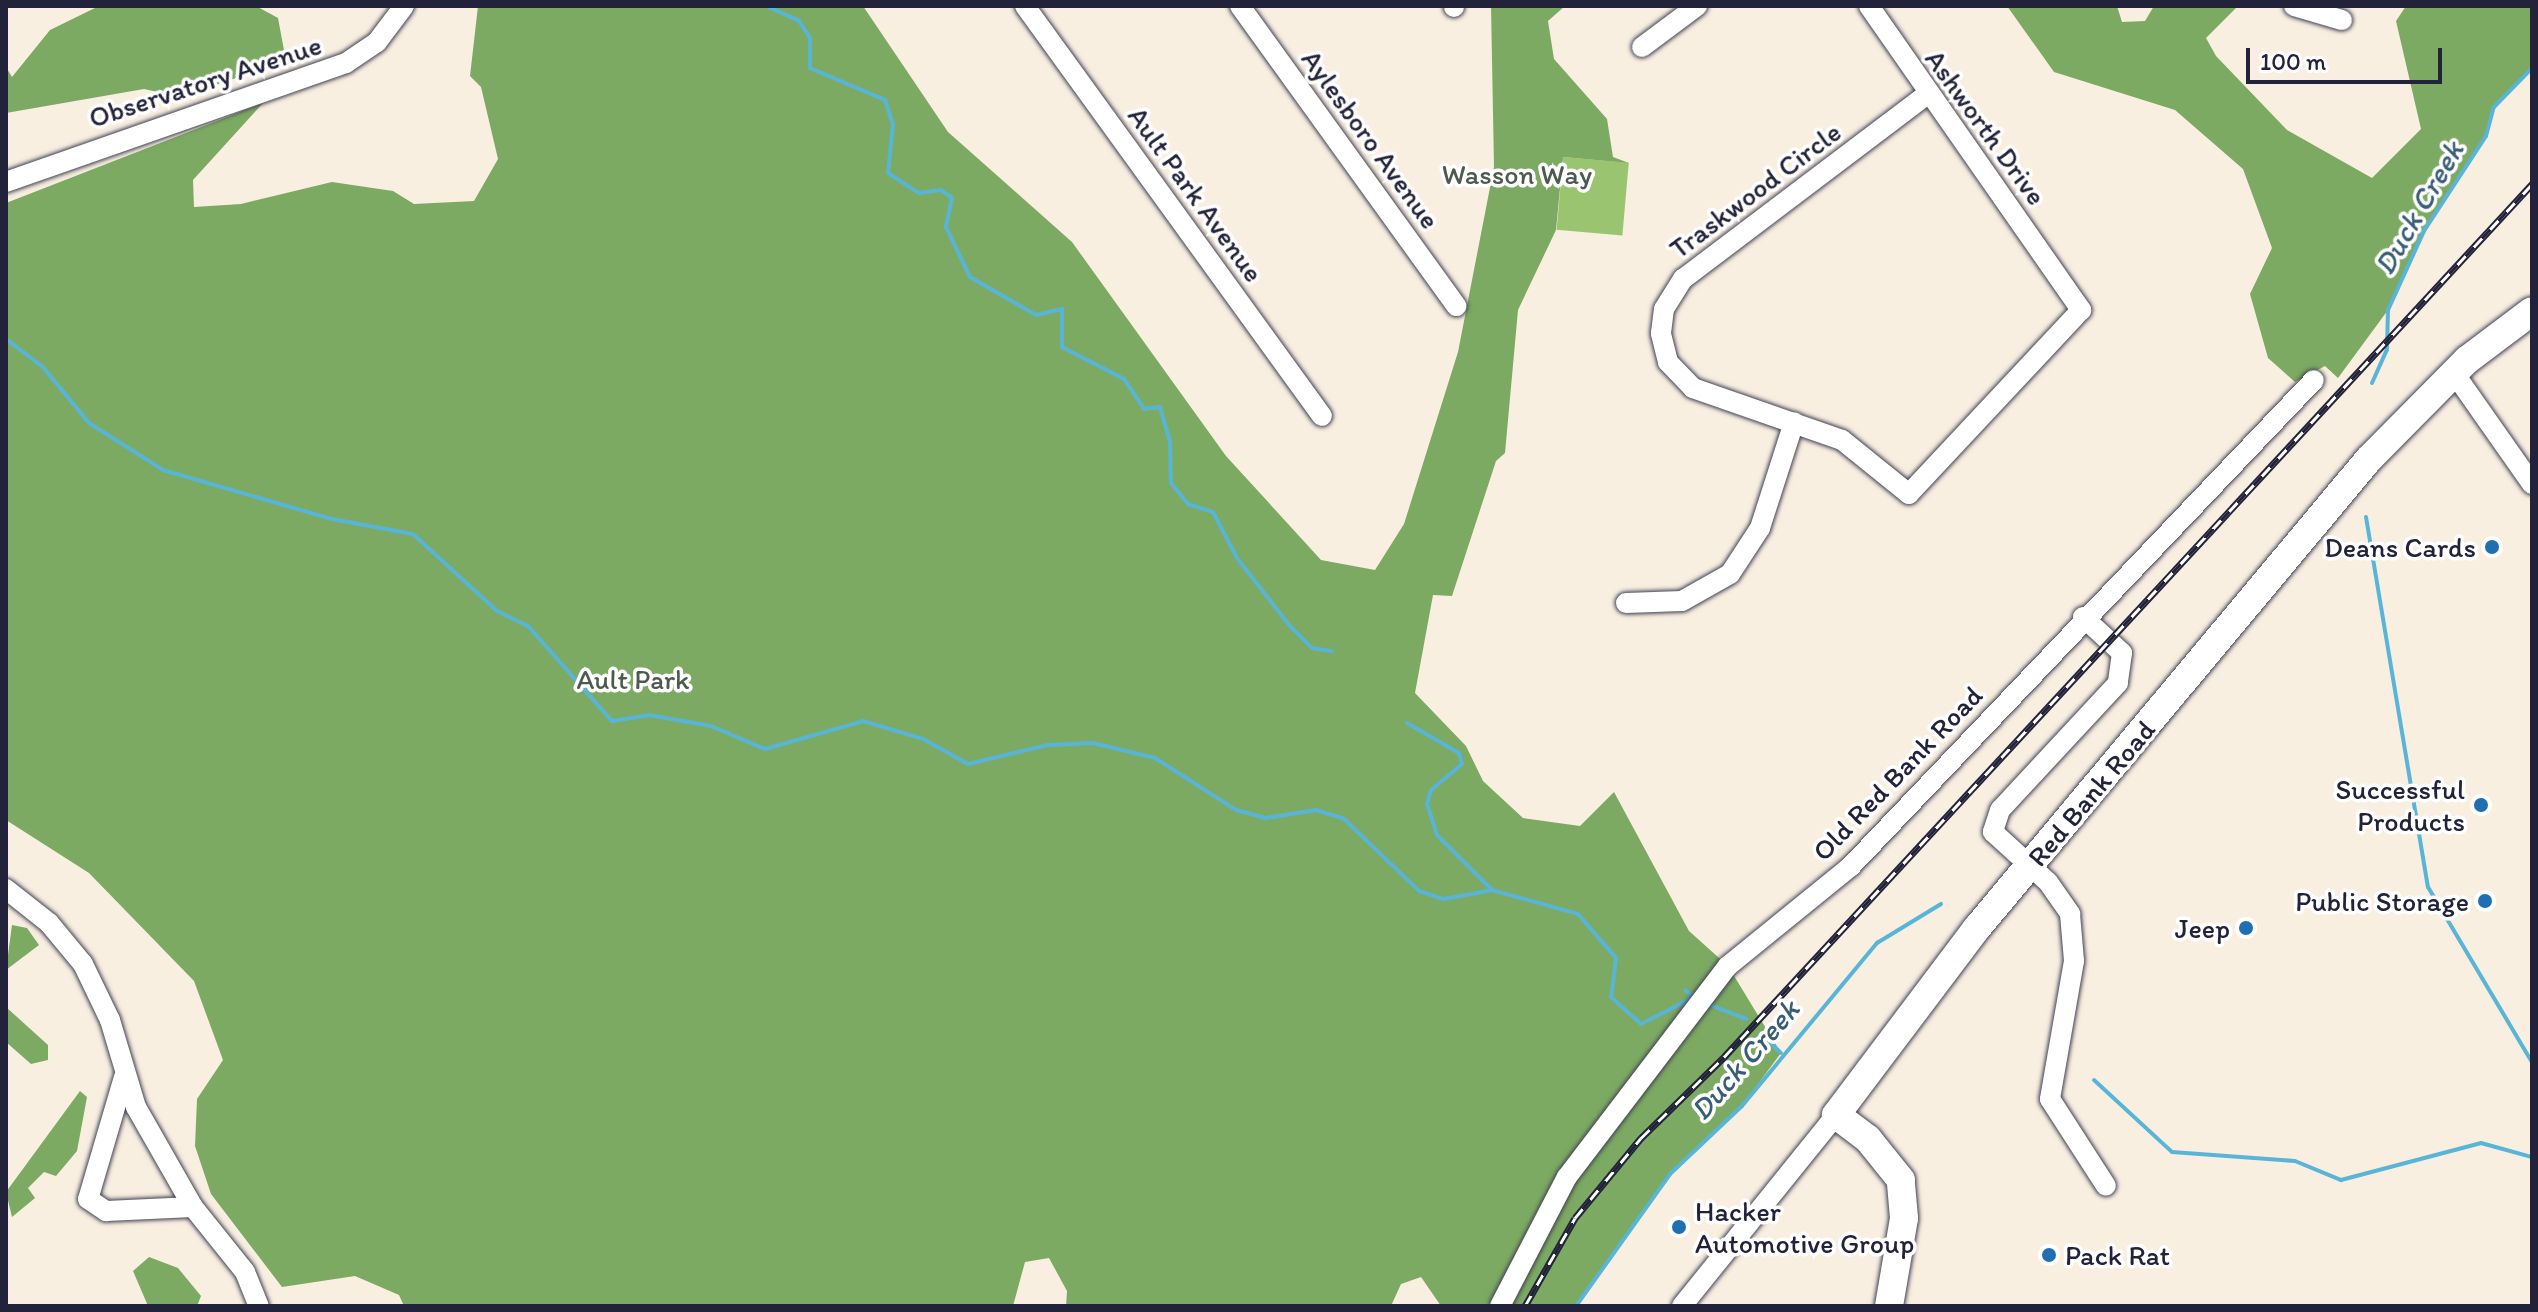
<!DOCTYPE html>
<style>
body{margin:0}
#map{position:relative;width:2538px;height:1312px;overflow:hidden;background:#f8efe1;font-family:Itim,sans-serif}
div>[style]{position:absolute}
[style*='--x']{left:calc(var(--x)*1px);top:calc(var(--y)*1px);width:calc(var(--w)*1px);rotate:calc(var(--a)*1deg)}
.green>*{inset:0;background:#9bc470;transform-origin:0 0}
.forest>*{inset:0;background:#7caa62}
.stream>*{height:4px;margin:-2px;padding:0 2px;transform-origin:2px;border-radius:2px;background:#59b5d7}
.roads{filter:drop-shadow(0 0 2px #424154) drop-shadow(0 0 2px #424154)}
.minor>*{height:20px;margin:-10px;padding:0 10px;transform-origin:10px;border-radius:10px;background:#fff}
.highway>*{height:28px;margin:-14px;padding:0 14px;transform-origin:14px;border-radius:14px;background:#fff}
.rail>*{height:7px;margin-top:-3.5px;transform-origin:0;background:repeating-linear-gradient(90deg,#fff 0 12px,#22223b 0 24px);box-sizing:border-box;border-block:2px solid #22223b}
.dots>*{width:22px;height:22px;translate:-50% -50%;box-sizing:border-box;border:4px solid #fff;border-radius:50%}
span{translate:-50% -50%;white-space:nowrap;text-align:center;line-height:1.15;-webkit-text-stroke:7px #fff;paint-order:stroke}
.street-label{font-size:28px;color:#22223b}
.park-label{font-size:28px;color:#4c5b4e}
.poi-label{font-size:28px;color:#22223b}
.right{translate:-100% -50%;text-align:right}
.left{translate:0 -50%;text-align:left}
.water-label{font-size:30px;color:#385d79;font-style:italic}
.frame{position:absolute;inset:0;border:8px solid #22223b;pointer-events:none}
.scale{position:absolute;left:2246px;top:48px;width:196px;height:36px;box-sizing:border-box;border:4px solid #22223b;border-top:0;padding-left:10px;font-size:24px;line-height:28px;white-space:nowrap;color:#22223b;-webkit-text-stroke:6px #fff;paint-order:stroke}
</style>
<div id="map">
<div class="green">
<div style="left:1563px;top:157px;width:66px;height:73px;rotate:5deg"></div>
</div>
<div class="forest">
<div style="clip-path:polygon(99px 6px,256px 6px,278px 18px,286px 61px,180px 97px,144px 89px,6px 113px,6px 67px,12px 77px,50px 30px)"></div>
<div style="clip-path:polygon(478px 6px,863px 6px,948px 132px,1072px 242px,1226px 456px,1321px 560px,1375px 570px,1404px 524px,1458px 352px,1494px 167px,1491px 6px,1565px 6px,1548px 21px,1554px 59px,1607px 119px,1613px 157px,1629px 163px,1563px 157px,1556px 230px,1518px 310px,1505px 453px,1496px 461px,1452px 596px,1433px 595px,1415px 693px,1466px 746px,1483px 781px,1523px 818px,1580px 826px,1614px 792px,1689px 931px,1728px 966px,1781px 1053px,1742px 1106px,1670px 1174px,1576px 1306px,1441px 1306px,1421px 1277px,1401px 1284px,1391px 1306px,1066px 1306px,1067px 1291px,1049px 1258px,1025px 1262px,1013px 1306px,404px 1306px,399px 1295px,355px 1276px,282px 1287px,211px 1194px,195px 1146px,197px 1099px,223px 1060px,194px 981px,89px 873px,6px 820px,6px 203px,263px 103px,193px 180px,194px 207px,241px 204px,332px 182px,393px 191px,414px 204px,474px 201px,498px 159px,481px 87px,470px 76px)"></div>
<div style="clip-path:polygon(2007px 6px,2117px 6px,2122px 22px,2145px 21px,2154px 6px,2238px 6px,2206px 38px,2216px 56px,2287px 130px,2372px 178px,2421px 129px,2396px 21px,2406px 6px,2532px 6px,2532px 68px,2494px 107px,2486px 136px,2424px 231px,2388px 310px,2338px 378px,2325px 366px,2295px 382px,2268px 358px,2250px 294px,2272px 248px,2243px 169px,2175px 110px,2054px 72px)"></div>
<div style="clip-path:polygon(12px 925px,27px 928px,39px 945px,6px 970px)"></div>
<div style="clip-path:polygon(6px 1007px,48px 1045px,48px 1060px,31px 1064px,6px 1042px)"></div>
<div style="clip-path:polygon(80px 1091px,87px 1097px,77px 1151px,56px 1176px,44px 1172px,28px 1188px,35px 1198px,12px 1217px,6px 1192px)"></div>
<div style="clip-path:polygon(149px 1257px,178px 1268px,201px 1296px,197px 1306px,148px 1306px,133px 1271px)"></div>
</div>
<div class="stream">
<div style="--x:766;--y:6;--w:36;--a:24"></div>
<div style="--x:799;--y:21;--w:20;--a:57"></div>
<div style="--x:810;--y:38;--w:30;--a:90"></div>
<div style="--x:810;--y:68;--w:82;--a:23.1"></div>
<div style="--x:885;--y:100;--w:25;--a:72"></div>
<div style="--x:893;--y:124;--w:49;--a:95.8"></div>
<div style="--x:888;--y:173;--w:37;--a:33"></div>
<div style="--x:919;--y:193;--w:22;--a:-8"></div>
<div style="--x:941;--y:190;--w:14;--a:36"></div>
<div style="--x:952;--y:198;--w:30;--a:102"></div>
<div style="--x:946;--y:227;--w:55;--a:64.4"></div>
<div style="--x:970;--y:277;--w:76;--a:29.9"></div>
<div style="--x:1036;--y:315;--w:27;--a:-13"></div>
<div style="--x:1062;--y:309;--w:38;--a:90"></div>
<div style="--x:1062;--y:347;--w:70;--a:27.3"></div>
<div style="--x:1124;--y:379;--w:36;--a:56"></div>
<div style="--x:1144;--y:409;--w:16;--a:-7"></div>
<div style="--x:1160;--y:407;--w:35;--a:74"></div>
<div style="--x:1170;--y:441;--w:42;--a:88.6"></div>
<div style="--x:1171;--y:483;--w:27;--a:51"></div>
<div style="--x:1188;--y:504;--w:26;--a:18"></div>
<div style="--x:1213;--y:512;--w:52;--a:62.4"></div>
<div style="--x:1237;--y:558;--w:86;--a:52.1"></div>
<div style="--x:1290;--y:626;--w:31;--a:45"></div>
<div style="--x:1312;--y:648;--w:20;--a:9"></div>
<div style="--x:6;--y:339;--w:46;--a:37.1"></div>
<div style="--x:43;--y:367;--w:72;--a:50.6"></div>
<div style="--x:89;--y:423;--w:88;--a:32.4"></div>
<div style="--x:163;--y:470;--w:176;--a:16.2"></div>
<div style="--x:332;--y:519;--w:82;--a:10.5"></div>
<div style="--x:413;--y:534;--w:114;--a:42.5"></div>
<div style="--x:497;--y:611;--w:34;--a:26"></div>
<div style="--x:528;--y:626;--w:127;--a:48.5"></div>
<div style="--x:612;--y:721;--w:37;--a:-9"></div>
<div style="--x:649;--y:715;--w:63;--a:10.1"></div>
<div style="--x:711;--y:726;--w:59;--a:23.1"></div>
<div style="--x:765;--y:749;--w:102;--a:-15.9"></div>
<div style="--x:863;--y:721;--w:63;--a:16.7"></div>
<div style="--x:923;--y:739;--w:51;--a:29.1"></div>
<div style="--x:968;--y:764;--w:82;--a:-13.4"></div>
<div style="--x:1048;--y:745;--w:45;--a:-2.5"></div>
<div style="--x:1093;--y:743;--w:64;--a:13.6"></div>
<div style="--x:1155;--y:758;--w:96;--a:32.7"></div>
<div style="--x:1236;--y:810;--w:31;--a:15"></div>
<div style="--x:1266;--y:818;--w:51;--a:-9.1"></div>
<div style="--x:1316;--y:810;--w:28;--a:17"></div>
<div style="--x:1343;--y:818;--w:105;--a:43.8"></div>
<div style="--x:1419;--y:891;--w:26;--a:18"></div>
<div style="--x:1444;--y:899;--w:49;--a:-10.6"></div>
<div style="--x:1492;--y:890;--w:89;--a:15.6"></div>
<div style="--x:1578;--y:914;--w:58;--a:49.2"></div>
<div style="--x:1616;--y:958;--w:39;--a:97"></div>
<div style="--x:1611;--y:997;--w:40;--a:42"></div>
<div style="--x:1641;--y:1024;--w:59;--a:-27"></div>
<div style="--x:1694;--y:997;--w:11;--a:-142"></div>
<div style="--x:2372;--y:383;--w:36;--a:-66"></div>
<div style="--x:2387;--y:350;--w:40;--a:-88.6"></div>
<div style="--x:2388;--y:310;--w:87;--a:-65.5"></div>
<div style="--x:2424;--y:231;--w:113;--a:-56.9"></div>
<div style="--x:2486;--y:136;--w:30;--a:-75"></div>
<div style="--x:2494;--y:107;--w:54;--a:-45.7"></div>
<div style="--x:2366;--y:517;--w:375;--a:80.5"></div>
<div style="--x:2428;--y:887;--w:204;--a:59.3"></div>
<div style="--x:1407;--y:723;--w:60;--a:30"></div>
<div style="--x:1459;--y:753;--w:11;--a:75"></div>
<div style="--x:1462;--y:764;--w:40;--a:140"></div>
<div style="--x:1431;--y:790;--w:15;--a:106"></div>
<div style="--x:1427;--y:804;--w:33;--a:72"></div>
<div style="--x:1437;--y:835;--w:78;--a:45"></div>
<div style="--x:1710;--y:1005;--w:39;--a:21"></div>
<div style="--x:1761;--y:1033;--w:28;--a:45"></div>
<div style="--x:2094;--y:1080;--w:106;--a:42.7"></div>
<div style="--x:2172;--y:1152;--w:123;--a:4.2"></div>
<div style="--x:2295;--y:1161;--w:50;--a:22.4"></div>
<div style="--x:2341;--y:1180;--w:145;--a:-14.8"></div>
<div style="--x:2481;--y:1143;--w:53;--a:15.4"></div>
<div style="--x:1576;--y:1306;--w:162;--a:-54.5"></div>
<div style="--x:1670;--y:1174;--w:99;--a:-43.4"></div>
<div style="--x:1742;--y:1106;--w:212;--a:-50.4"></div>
<div style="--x:1877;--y:943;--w:75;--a:-31.4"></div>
</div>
<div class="roads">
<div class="minor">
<div style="--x:1025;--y:6;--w:506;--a:54.08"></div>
<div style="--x:1240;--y:6;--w:370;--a:54.2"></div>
<div style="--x:1454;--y:6;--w:1;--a:90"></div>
<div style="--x:1869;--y:6;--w:371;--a:55.1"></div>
<div style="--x:2081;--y:310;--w:252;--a:133.1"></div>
<div style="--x:1909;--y:494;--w:86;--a:-141.1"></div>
<div style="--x:1842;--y:440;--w:158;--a:-160.8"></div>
<div style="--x:1693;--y:388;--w:36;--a:-134"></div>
<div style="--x:1668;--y:362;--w:30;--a:-104"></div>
<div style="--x:1661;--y:333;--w:24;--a:-83"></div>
<div style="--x:1664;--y:309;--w:36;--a:-58"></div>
<div style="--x:1683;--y:279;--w:307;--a:-37.1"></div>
<div style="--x:2294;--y:6;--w:50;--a:16.3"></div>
<div style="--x:1642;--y:47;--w:69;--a:-36.7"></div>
<div style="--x:6;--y:182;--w:360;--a:-19.3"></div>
<div style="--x:346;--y:63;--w:37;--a:-34"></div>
<div style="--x:377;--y:42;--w:45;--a:-53.1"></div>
<div style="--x:2454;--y:373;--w:136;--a:54.9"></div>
<div style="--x:1626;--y:603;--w:56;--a:-2"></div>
<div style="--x:1682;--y:601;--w:55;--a:-29.4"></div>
<div style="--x:1730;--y:574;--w:55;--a:-56.9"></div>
<div style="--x:1760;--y:528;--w:111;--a:-72.2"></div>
<div style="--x:2083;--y:617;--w:53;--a:42.7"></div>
<div style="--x:2122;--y:653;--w:30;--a:98"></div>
<div style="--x:2118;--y:683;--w:173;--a:132.9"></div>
<div style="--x:2000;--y:810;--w:23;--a:108"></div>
<div style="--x:1993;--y:832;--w:74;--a:42.3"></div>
<div style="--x:2048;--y:882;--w:39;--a:55"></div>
<div style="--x:2070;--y:914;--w:47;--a:85.1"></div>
<div style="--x:2074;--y:961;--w:140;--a:99.9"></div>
<div style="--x:2050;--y:1099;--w:103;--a:57.2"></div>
<div style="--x:6;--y:889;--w:55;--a:38.3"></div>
<div style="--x:49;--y:923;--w:53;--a:50.3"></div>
<div style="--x:83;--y:964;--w:62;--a:64.3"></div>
<div style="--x:110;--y:1020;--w:91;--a:73.4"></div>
<div style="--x:136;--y:1107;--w:115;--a:60.3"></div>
<div style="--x:193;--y:1207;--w:83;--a:51.3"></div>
<div style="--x:245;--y:1272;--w:37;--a:68"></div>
<div style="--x:124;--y:1077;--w:127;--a:106.4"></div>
<div style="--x:88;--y:1199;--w:22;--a:34"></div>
<div style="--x:106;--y:1211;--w:87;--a:-2.6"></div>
<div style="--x:1500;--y:1306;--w:145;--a:-62.6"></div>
<div style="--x:1567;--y:1177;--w:265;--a:-52.7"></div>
<div style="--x:1728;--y:966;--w:159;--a:-39.1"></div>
<div style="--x:1851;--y:866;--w:671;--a:-46.39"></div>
<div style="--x:1682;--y:1306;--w:245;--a:-51.1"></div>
</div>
<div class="highway">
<div style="--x:1889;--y:1306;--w:89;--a:-80.3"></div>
<div style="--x:1904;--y:1218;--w:38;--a:-95"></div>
<div style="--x:1901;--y:1180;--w:53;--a:-128.8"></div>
<div style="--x:1868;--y:1139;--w:40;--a:-143"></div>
<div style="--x:1836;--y:1115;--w:234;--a:-53"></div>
<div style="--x:1977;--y:928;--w:610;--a:-50.12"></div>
<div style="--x:2368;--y:460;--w:141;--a:-45.3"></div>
<div style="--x:2467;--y:360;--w:81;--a:-37"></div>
</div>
</div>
<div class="rail">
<div style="--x:1525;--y:1306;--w:101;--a:-60.4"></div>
<div style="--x:1575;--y:1218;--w:104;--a:-50.5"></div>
<div style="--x:1641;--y:1138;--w:116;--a:-44.3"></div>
<div style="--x:1724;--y:1057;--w:1190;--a:-47.21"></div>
</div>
<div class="dots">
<div style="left:2492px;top:547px;background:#1f6fb2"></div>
<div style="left:2481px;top:805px;background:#1f6fb2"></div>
<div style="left:2485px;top:901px;background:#1f6fb2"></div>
<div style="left:2246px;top:928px;background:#1f6fb2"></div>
<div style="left:1679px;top:1227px;background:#1f6fb2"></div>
<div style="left:2049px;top:1255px;background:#1f6fb2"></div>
</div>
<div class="street-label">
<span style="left:205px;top:81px;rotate:-18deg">Observatory Avenue</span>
<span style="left:1986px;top:127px;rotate:54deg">Ashworth Drive</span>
<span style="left:1371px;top:139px;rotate:54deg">Aylesboro Avenue</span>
<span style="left:1755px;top:190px;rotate:-37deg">Traskwood Circle</span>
<span style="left:1196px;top:194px;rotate:54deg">Ault Park Avenue</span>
<span style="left:1897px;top:773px;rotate:-46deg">Old Red Bank Road</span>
<span style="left:2091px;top:793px;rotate:-50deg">Red Bank Road</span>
</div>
<div class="park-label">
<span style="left:1517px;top:174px">Wasson Way</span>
<span style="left:633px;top:679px">Ault Park</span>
</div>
<div class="poi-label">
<span class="right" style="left:2476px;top:547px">Deans Cards</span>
<span class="right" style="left:2465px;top:805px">Successful<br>Products</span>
<span class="right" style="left:2469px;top:901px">Public Storage</span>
<span class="right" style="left:2230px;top:928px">Jeep</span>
<span class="left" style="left:1695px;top:1227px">Hacker<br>Automotive Group</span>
<span class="left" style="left:2065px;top:1255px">Pack Rat</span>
</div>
<div class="water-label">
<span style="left:2419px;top:208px;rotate:-60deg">Duck Creek</span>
<span style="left:1745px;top:1060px;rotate:-49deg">Duck Creek</span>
</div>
<div class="frame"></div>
<div class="scale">100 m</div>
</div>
